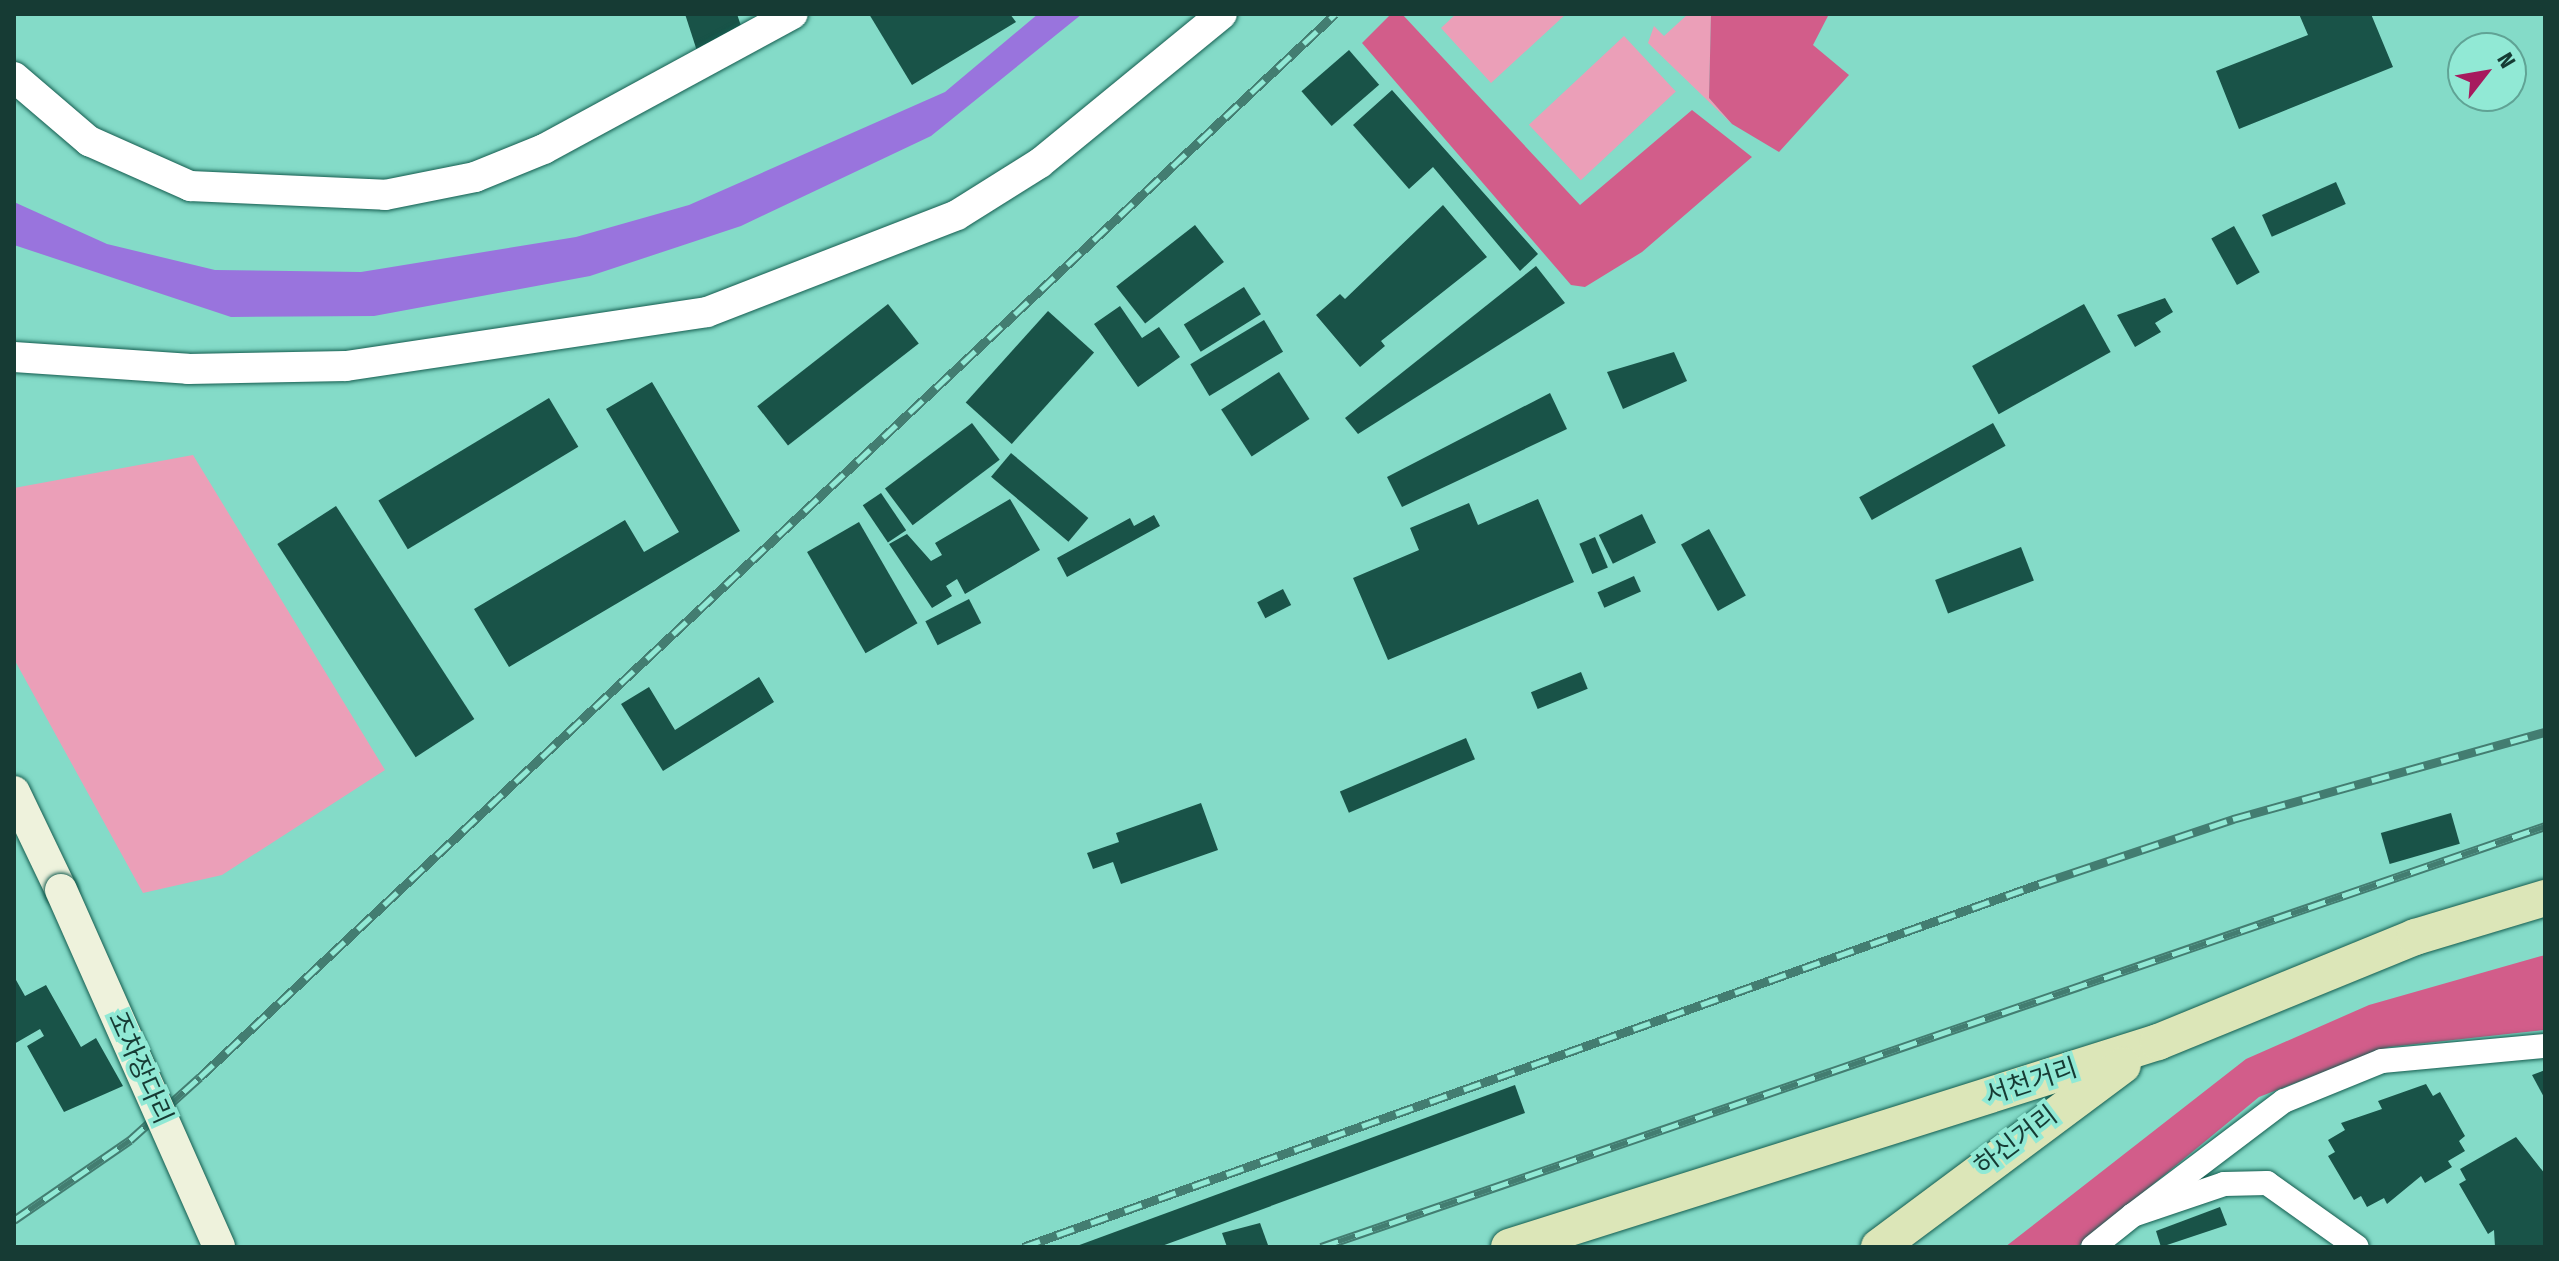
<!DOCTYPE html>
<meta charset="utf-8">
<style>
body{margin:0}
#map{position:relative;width:2559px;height:1261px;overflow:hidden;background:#84dbc8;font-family:"Fira Sans Condensed","Noto Sans KR",sans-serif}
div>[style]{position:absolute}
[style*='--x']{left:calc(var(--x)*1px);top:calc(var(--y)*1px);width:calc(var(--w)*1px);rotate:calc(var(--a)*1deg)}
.green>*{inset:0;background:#eb9fb8;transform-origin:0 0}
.forest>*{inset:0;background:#d25d8a}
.water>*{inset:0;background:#9974dd}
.building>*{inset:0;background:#195348;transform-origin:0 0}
.roads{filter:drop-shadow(0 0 2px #155d50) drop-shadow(0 0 2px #155d50)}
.minor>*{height:24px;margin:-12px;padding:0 12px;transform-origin:12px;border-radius:12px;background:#fff}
.tertiary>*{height:30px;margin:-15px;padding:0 15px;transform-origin:15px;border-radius:15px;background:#fff}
.secondary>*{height:32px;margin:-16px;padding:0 16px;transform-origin:16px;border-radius:16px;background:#eef2dc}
.primary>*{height:36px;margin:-18px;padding:0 18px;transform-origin:18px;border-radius:18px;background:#dce6b8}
.rail>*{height:9px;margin-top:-4.5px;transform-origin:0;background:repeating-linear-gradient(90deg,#91e9d5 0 18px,#437d71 0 36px);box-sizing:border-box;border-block:2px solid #437d71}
.bridges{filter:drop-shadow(0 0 2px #155d50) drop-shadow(0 0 2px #155d50)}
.secondary-bridge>*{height:32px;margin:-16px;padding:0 16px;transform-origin:16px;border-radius:16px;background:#eef2dc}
span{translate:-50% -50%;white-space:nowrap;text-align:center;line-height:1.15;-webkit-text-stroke:8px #91e9d5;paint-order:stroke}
.street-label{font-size:26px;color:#163b34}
.frame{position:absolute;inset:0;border:16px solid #163b34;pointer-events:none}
.north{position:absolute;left:2447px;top:32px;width:80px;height:80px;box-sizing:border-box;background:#91e9d5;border:2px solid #60a395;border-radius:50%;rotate:59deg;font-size:22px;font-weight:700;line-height:32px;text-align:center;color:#163b34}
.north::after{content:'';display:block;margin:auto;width:28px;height:36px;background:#a71a5e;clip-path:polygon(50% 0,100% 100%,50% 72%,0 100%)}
</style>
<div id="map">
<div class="green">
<div style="clip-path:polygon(1456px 14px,1566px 14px,1491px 83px,1441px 28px)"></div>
<div style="clip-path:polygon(1688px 14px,1711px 14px,1709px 98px,1732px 124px,1648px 43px,1654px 26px,1664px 36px)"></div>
<div style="left:1624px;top:36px;width:76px;height:130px;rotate:47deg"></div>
<div style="clip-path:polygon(193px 455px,385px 770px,222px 875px,143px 893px,14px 659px,14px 488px)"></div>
</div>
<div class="forest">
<div style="clip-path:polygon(1391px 14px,1402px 14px,1580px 205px,1692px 110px,1752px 157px,1642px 252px,1585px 287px,1571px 285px,1362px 43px)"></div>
<div style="clip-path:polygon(1711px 14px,1829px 14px,1813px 45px,1849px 75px,1779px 152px,1732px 124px,1709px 98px)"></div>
<div style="clip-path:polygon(2545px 955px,2545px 1030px,2389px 1047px,2259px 1097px,2077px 1247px,2005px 1247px,2246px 1059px,2369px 1005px)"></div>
</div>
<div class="water">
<div style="clip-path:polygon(1038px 14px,1082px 14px,931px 136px,741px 226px,590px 276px,374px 316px,231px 317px,14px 245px,14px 202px,107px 244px,215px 270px,361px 272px,576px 237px,689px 205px,945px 92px)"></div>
</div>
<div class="building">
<div style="clip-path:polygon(685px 14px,737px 14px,741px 26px,697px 51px)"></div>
<div style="clip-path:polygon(869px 14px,1010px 14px,1016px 22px,912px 85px)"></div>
<div style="clip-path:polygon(2299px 14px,2371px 14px,2393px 67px,2239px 129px,2216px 71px,2308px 35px)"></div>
<div style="left:1349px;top:50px;width:46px;height:63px;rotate:49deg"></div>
<div style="clip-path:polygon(1392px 90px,1538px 254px,1520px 271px,1433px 167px,1409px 189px,1353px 125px)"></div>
<div style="left:2336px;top:182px;width:24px;height:81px;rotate:66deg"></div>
<div style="clip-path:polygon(1443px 205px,1487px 257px,1381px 341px,1385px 346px,1360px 367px,1316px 315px,1340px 294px,1345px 299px)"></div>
<div style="left:1195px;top:225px;width:47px;height:100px;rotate:52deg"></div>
<div style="left:2234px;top:226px;width:53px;height:26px;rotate:61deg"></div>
<div style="clip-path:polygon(1536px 266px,1565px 303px,1358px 434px,1345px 418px)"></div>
<div style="left:1244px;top:287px;width:32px;height:71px;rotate:58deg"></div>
<div style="clip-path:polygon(2165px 298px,2173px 312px,2155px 323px,2161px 332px,2135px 347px,2117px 315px)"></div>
<div style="left:888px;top:304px;width:50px;height:166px;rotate:52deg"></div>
<div style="left:2084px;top:304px;width:55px;height:128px;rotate:61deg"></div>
<div style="clip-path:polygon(1120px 306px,1142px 338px,1159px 327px,1180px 357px,1138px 387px,1094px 324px)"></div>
<div style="left:1048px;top:311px;width:62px;height:123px;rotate:42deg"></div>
<div style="left:1264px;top:320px;width:37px;height:86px;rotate:59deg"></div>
<div style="clip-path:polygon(1674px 352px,1687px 381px,1623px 409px,1607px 372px)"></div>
<div style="left:1279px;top:372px;width:56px;height:69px;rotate:57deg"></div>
<div style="clip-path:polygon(652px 382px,740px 531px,509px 667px,474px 609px,625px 520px,644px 552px,679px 532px,606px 409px)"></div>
<div style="clip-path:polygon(1550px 393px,1567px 429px,1402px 507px,1387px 477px)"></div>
<div style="left:549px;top:398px;width:57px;height:199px;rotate:59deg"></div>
<div style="left:972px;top:423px;width:46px;height:109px;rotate:53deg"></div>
<div style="left:1993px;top:423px;width:26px;height:153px;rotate:61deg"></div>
<div style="left:1011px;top:453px;width:101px;height:31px;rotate:40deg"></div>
<div style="left:881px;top:493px;width:45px;height:22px;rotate:56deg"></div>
<div style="clip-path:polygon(1010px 499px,1040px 550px,965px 594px,957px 579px,946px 586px,952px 596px,932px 608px,889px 544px,907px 534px,931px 561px,942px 555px,935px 543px)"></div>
<div style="clip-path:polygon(1538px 499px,1574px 582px,1388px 660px,1353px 578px,1419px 550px,1410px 528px,1469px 503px,1478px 525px)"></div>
<div style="left:336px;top:506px;width:254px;height:70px;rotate:57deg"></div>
<div style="left:1642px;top:514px;width:32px;height:48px;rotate:64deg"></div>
<div style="clip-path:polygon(1154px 515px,1160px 526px,1067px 577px,1057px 558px,1130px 518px,1134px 526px)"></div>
<div style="left:859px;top:522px;width:117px;height:60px;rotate:60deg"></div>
<div style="left:1709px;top:529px;width:76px;height:32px;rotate:61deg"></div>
<div style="left:1595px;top:537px;width:33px;height:17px;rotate:67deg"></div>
<div style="left:2021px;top:547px;width:36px;height:92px;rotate:69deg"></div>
<div style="left:1634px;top:576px;width:17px;height:40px;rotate:66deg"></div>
<div style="left:1283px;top:589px;width:18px;height:29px;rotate:63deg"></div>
<div style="left:969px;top:599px;width:27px;height:49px;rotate:63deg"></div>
<div style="left:1581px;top:672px;width:18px;height:54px;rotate:68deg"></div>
<div style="clip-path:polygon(759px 677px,774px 702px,663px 771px,621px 704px,649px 687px,675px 730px)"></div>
<div style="left:1466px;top:738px;width:23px;height:137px;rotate:67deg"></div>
<div style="clip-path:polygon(1201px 803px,1218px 850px,1121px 884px,1113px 862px,1093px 869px,1087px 853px,1119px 842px,1116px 833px)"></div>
<div style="left:2451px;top:813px;width:32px;height:73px;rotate:74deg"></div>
<div style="clip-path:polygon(16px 980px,25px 996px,46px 985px,81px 1047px,96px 1038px,123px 1086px,64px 1112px,27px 1046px,44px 1036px,40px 1029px,14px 1044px)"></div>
<div style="clip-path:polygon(2545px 1070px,2545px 1099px,2532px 1075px)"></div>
<div style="clip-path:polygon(2426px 1084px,2433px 1096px,2440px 1092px,2465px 1136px,2459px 1141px,2465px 1151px,2448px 1161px,2452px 1167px,2425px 1183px,2421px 1176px,2387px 1204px,2384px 1198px,2367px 1207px,2361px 1196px,2354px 1200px,2328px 1156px,2335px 1152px,2328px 1140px,2345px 1130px,2341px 1123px,2382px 1109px,2378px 1101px)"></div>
<div style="clip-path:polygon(1515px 1085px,1525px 1113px,1159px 1247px,1074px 1247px)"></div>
<div style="clip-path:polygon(2516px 1137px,2545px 1174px,2545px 1247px,2495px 1247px,2494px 1230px,2488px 1234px,2459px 1184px,2466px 1180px,2460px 1169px)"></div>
<div style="clip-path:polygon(2220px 1207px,2227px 1225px,2161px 1247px,2156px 1231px)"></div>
<div style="clip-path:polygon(1260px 1223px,1268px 1245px,1227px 1247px,1222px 1233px)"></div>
</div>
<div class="roads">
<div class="minor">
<div style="--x:2133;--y:1215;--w:189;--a:-37.1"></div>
<div style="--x:2284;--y:1101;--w:106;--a:-22.2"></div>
<div style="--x:2382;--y:1061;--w:164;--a:-5.3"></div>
<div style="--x:2093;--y:1247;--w:51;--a:-38.7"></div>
<div style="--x:2133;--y:1215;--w:96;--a:-18.8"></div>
<div style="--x:2224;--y:1184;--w:43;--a:-1.3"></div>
<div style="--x:2267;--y:1183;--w:110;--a:35.4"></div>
</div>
<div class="tertiary">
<div style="--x:14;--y:77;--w:99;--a:40.5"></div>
<div style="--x:89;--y:141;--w:111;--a:24"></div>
<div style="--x:190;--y:186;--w:195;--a:2.6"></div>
<div style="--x:385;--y:195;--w:92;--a:-11.3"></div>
<div style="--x:475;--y:177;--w:74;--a:-22.1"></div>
<div style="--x:544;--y:149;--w:283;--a:-28.5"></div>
<div style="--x:14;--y:357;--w:174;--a:3.9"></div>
<div style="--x:188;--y:369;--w:158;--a:-1.1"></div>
<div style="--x:346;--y:366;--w:365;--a:-8.5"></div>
<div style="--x:707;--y:312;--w:268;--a:-21.2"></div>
<div style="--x:957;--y:215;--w:98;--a:-32.1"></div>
<div style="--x:1040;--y:163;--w:235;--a:-39.3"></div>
</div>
<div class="secondary">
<div style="--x:14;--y:792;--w:109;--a:64.4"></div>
</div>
<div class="primary">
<div style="--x:1509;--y:1247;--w:681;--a:-17.53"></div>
<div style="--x:2158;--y:1042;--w:278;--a:-22.2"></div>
<div style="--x:2415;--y:937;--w:136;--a:-16.7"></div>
<div style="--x:1879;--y:1247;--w:304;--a:-36.7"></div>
</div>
</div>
<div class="rail">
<div style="--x:14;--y:1220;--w:141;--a:-34.6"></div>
<div style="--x:130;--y:1140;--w:94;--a:-42"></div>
<div style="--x:200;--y:1077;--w:1555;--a:-43.12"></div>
<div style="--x:1023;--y:1247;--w:1079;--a:-19.66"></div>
<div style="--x:2039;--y:884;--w:205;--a:-18.5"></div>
<div style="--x:2233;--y:819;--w:324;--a:-15.6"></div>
<div style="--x:1321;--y:1247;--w:1294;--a:-18.98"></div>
</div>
<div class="bridges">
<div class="secondary-bridge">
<div style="--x:61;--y:890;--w:390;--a:66.1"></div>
</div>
</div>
<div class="street-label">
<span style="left:140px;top:1068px;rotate:66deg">조차장다리</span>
<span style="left:2031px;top:1082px;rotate:-18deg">서천거리</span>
<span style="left:2016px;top:1141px;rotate:-37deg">하신거리</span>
</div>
<div class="frame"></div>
<div class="north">N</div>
</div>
